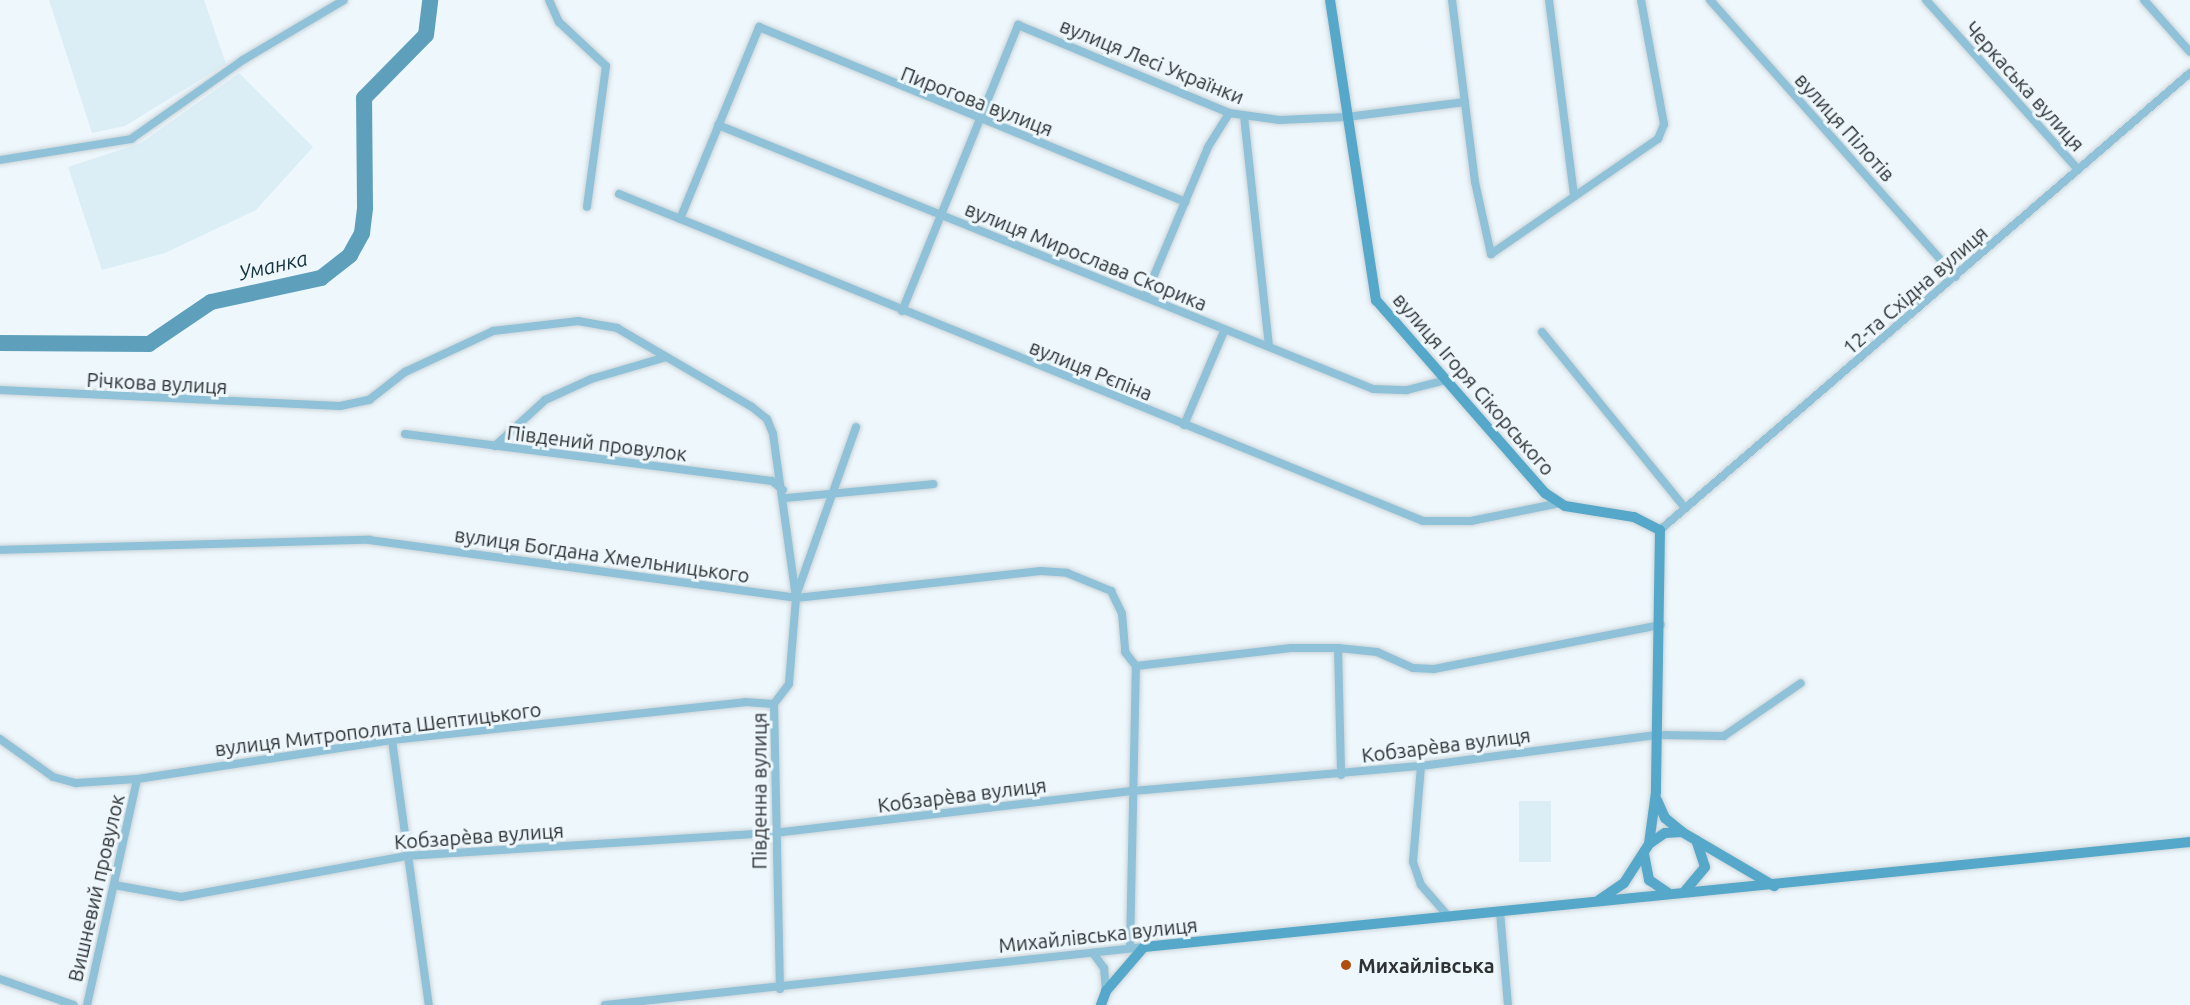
<!DOCTYPE html>
<meta charset="utf-8">
<style>
body{margin:0}
#map{position:relative;width:2190px;height:1005px;overflow:hidden;background:#edf7fc;font-family:Ubuntu,sans-serif}
div>[style]{position:absolute}
[style*='--x']{left:calc(var(--x)*1px);top:calc(var(--y)*1px);width:calc(var(--w)*1px);rotate:calc(var(--a)*1deg)}
.built>*{inset:0;background:#dbeef6;transform-origin:0 0}
.river>*{height:16px;margin:-8px;padding:0 8px;transform-origin:8px;border-radius:8px;background:#5ea0bb}
.roads{filter:drop-shadow(0 0 2px #cbd4d8) drop-shadow(0 0 2px #cbd4d8)}
.minor>*{height:8px;margin:-4px;padding:0 4px;transform-origin:4px;border-radius:4px;background:#8fc2d8}
.secondary>*{height:10px;margin:-5px;padding:0 5px;transform-origin:5px;border-radius:5px;background:#55a8c9}
.dots>*{width:16px;height:16px;translate:-50% -50%;box-sizing:border-box;border:3px solid #edf7fc;border-radius:50%}
span{translate:-50% -50%;white-space:nowrap;text-align:center;line-height:1.15;-webkit-text-stroke:6px #edf7fc;paint-order:stroke}
.street-label{font-size:20px;color:#2e3234}
.poi-label{font-size:20px;color:#2e3234;font-weight:700}
.left{translate:0 -50%;text-align:left}
.water-label{font-size:21px;color:#13323f;font-style:italic}
</style>
<div id="map">
<div class="built">
<div style="clip-path:polygon(49px 0,204px 0,226px 64px,125px 126px,92px 133px)"></div>
<div style="clip-path:polygon(239px 73px,313px 147px,256px 210px,165px 253px,102px 270px,68px 167px,141px 143px)"></div>
<div style="left:1519px;top:801px;width:32px;height:61px"></div>
</div>
<div class="river">
<div style="--x:0;--y:343;--w:149;--a:0.4"></div>
<div style="--x:149;--y:344;--w:75;--a:-34.1"></div>
<div style="--x:211;--y:302;--w:113;--a:-12.3"></div>
<div style="--x:321;--y:278;--w:37;--a:-38"></div>
<div style="--x:350;--y:255;--w:25;--a:-61"></div>
<div style="--x:362;--y:233;--w:26;--a:-83"></div>
<div style="--x:365;--y:207;--w:109;--a:-90.5"></div>
<div style="--x:364;--y:98;--w:88;--a:-45.5"></div>
<div style="--x:426;--y:35;--w:35;--a:-83"></div>
</div>
<div class="roads">
<div class="minor">
<div style="--x:549;--y:0;--w:24;--a:66"></div>
<div style="--x:559;--y:22;--w:64;--a:43.1"></div>
<div style="--x:606;--y:66;--w:142;--a:97.7"></div>
<div style="--x:1452;--y:0;--w:183;--a:82.8"></div>
<div style="--x:1475;--y:182;--w:74;--a:77.5"></div>
<div style="--x:1491;--y:254;--w:203;--a:-34.6"></div>
<div style="--x:1658;--y:139;--w:16;--a:-68"></div>
<div style="--x:1664;--y:124;--w:126;--a:-100.5"></div>
<div style="--x:1549;--y:0;--w:197;--a:82.7"></div>
<div style="--x:1710;--y:0;--w:370;--a:48.4"></div>
<div style="--x:1926;--y:0;--w:226;--a:48.1"></div>
<div style="--x:2144;--y:0;--w:69;--a:48.5"></div>
<div style="--x:1244;--y:116;--w:231;--a:83.8"></div>
<div style="--x:718;--y:125;--w:706;--a:21.95"></div>
<div style="--x:1373;--y:389;--w:34;--a:2"></div>
<div style="--x:1407;--y:390;--w:40;--a:-14.4"></div>
<div style="--x:0;--y:160;--w:133;--a:-9.1"></div>
<div style="--x:131;--y:139;--w:137;--a:-35.2"></div>
<div style="--x:243;--y:60;--w:117;--a:-30.7"></div>
<div style="--x:619;--y:194;--w:868;--a:22.13"></div>
<div style="--x:1423;--y:521;--w:48;--a:0"></div>
<div style="--x:1471;--y:521;--w:91;--a:-11.4"></div>
<div style="--x:680;--y:219;--w:208;--a:-67.6"></div>
<div style="--x:759;--y:27;--w:461;--a:22.3"></div>
<div style="--x:1145;--y:297;--w:163;--a:-67.2"></div>
<div style="--x:1208;--y:147;--w:40;--a:-58"></div>
<div style="--x:902;--y:311;--w:309;--a:-67.9"></div>
<div style="--x:1018;--y:25;--w:229;--a:22.6"></div>
<div style="--x:1229;--y:113;--w:51;--a:7.8"></div>
<div style="--x:1280;--y:120;--w:67;--a:-2.6"></div>
<div style="--x:1347;--y:117;--w:119;--a:-7.2"></div>
<div style="--x:1542;--y:332;--w:227;--a:50.9"></div>
<div style="--x:0;--y:390;--w:340;--a:2.7"></div>
<div style="--x:340;--y:406;--w:30;--a:-12"></div>
<div style="--x:369;--y:400;--w:46;--a:-37.9"></div>
<div style="--x:405;--y:372;--w:97;--a:-25"></div>
<div style="--x:493;--y:331;--w:86;--a:-6.7"></div>
<div style="--x:578;--y:321;--w:40;--a:10"></div>
<div style="--x:617;--y:328;--w:156;--a:30.3"></div>
<div style="--x:752;--y:407;--w:19;--a:39"></div>
<div style="--x:767;--y:419;--w:16;--a:68"></div>
<div style="--x:773;--y:434;--w:166;--a:82"></div>
<div style="--x:796;--y:598;--w:86;--a:94.7"></div>
<div style="--x:789;--y:684;--w:25;--a:127"></div>
<div style="--x:774;--y:704;--w:285;--a:88.8"></div>
<div style="--x:1184;--y:425;--w:104;--a:-66.9"></div>
<div style="--x:405;--y:434;--w:370;--a:7.3"></div>
<div style="--x:772;--y:481;--w:14;--a:39"></div>
<div style="--x:495;--y:446;--w:68;--a:-42.6"></div>
<div style="--x:545;--y:400;--w:51;--a:-24.5"></div>
<div style="--x:591;--y:379;--w:78;--a:-16.3"></div>
<div style="--x:786;--y:498;--w:148;--a:-5.4"></div>
<div style="--x:1660;--y:530;--w:700;--a:-40.77"></div>
<div style="--x:0;--y:550;--w:369;--a:-1.6"></div>
<div style="--x:369;--y:540;--w:431;--a:7.7"></div>
<div style="--x:796;--y:598;--w:246;--a:-6.3"></div>
<div style="--x:1041;--y:571;--w:26;--a:4"></div>
<div style="--x:1067;--y:573;--w:48;--a:22.2"></div>
<div style="--x:1111;--y:591;--w:25;--a:64"></div>
<div style="--x:1122;--y:614;--w:38;--a:85"></div>
<div style="--x:1125;--y:652;--w:18;--a:52"></div>
<div style="--x:797;--y:593;--w:176;--a:-70.4"></div>
<div style="--x:1338;--y:648;--w:127;--a:88.6"></div>
<div style="--x:1136;--y:666;--w:156;--a:-6.6"></div>
<div style="--x:1291;--y:648;--w:47;--a:0"></div>
<div style="--x:1338;--y:648;--w:39;--a:6"></div>
<div style="--x:1377;--y:652;--w:39;--a:24"></div>
<div style="--x:1413;--y:668;--w:21;--a:3"></div>
<div style="--x:1434;--y:669;--w:231;--a:-11"></div>
<div style="--x:0;--y:739;--w:65;--a:35.6"></div>
<div style="--x:53;--y:777;--w:24;--a:15"></div>
<div style="--x:76;--y:783;--w:61;--a:-3.8"></div>
<div style="--x:137;--y:779;--w:258;--a:-8.7"></div>
<div style="--x:392;--y:740;--w:355;--a:-6.1"></div>
<div style="--x:745;--y:702;--w:29;--a:4"></div>
<div style="--x:392;--y:740;--w:268;--a:82.1"></div>
<div style="--x:1421;--y:766;--w:96;--a:94.8"></div>
<div style="--x:1413;--y:862;--w:24;--a:71"></div>
<div style="--x:1421;--y:885;--w:43;--a:48.8"></div>
<div style="--x:114;--y:885;--w:68;--a:10.2"></div>
<div style="--x:181;--y:897;--w:229;--a:-10.3"></div>
<div style="--x:406;--y:856;--w:369;--a:-3.6"></div>
<div style="--x:774;--y:833;--w:362;--a:-6.7"></div>
<div style="--x:1134;--y:791;--w:288;--a:-5"></div>
<div style="--x:1421;--y:766;--w:239;--a:-7.5"></div>
<div style="--x:1658;--y:735;--w:66;--a:0.9"></div>
<div style="--x:1724;--y:736;--w:93;--a:-34.5"></div>
<div style="--x:1500;--y:912;--w:93;--a:85.1"></div>
<div style="--x:1130;--y:948;--w:282;--a:-88.8"></div>
<div style="--x:1093;--y:953;--w:19;--a:54"></div>
<div style="--x:1104;--y:968;--w:23;--a:85"></div>
<div style="--x:0;--y:979;--w:78;--a:19.4"></div>
<div style="--x:87;--y:1005;--w:231;--a:-77.5"></div>
<div style="--x:605;--y:1005;--w:542;--a:-6.14"></div>
</div>
<div class="secondary">
<div style="--x:1330;--y:0;--w:304;--a:81.3"></div>
<div style="--x:1376;--y:300;--w:257;--a:48.8"></div>
<div style="--x:1545;--y:493;--w:24;--a:33"></div>
<div style="--x:1565;--y:506;--w:70;--a:9.1"></div>
<div style="--x:1634;--y:517;--w:29;--a:27"></div>
<div style="--x:1660;--y:530;--w:262;--a:90.9"></div>
<div style="--x:1656;--y:792;--w:52;--a:97.7"></div>
<div style="--x:1649;--y:844;--w:46;--a:122.7"></div>
<div style="--x:1624;--y:883;--w:30;--a:146"></div>
<div style="--x:1657;--y:800;--w:20;--a:66"></div>
<div style="--x:1665;--y:818;--w:22;--a:39"></div>
<div style="--x:1682;--y:832;--w:107;--a:30.4"></div>
<div style="--x:1649;--y:844;--w:19;--a:-35"></div>
<div style="--x:1665;--y:833;--w:17;--a:-3"></div>
<div style="--x:1644;--y:854;--w:26;--a:79"></div>
<div style="--x:1649;--y:880;--w:23;--a:34"></div>
<div style="--x:1685;--y:891;--w:31;--a:-50"></div>
<div style="--x:1705;--y:867;--w:28;--a:-108"></div>
<div style="--x:1101;--y:1005;--w:15;--a:-70"></div>
<div style="--x:1106;--y:991;--w:58;--a:-49.2"></div>
<div style="--x:1144;--y:947;--w:1051;--a:-5.73"></div>
</div>
</div>
<div class="dots">
<div style="left:1346px;top:965px;background:#af4e0e"></div>
</div>
<div class="street-label">
<span style="left:1152px;top:61px;rotate:22deg">вулиця Лесі Українки</span>
<span style="left:2025px;top:86px;rotate:48deg">Черкаська вулиця</span>
<span style="left:977px;top:101px;rotate:21deg">Пирогова вулиця</span>
<span style="left:1845px;top:127px;rotate:48deg">вулиця Пілотів</span>
<span style="left:1086px;top:256px;rotate:22deg">вулиця Мирослава Скорика</span>
<span style="left:1915px;top:290px;rotate:-41deg">12-та Східна вулиця</span>
<span style="left:1091px;top:370px;rotate:22deg">вулиця Рєпіна</span>
<span style="left:157px;top:383px;rotate:3deg">Річкова вулиця</span>
<span style="left:1474px;top:384px;rotate:49deg">вулиця Ігоря Сікорського</span>
<span style="left:597px;top:443px;rotate:7deg">Південий провулок</span>
<span style="left:602px;top:555px;rotate:8deg">вулиця Богдана Хмельницького</span>
<span style="left:378px;top:729px;rotate:-7deg">вулиця Митрополита Шептицького</span>
<span style="left:1446px;top:745px;rotate:-7deg">Кобзарèва вулиця</span>
<span style="left:759px;top:791px;rotate:-90deg">Південна вулиця</span>
<span style="left:962px;top:795px;rotate:-7deg">Кобзарèва вулиця</span>
<span style="left:479px;top:836px;rotate:-4deg">Кобзарèва вулиця</span>
<span style="left:96px;top:888px;rotate:-77deg">Вишневий провулок</span>
<span style="left:1098px;top:935px;rotate:-6deg">Михайлівська вулиця</span>
</div>
<div class="poi-label">
<span class="left" style="left:1358px;top:965px">Михайлівська</span>
</div>
<div class="water-label">
<span style="left:273px;top:265px;rotate:-13deg">Уманка</span>
</div>
</div>
